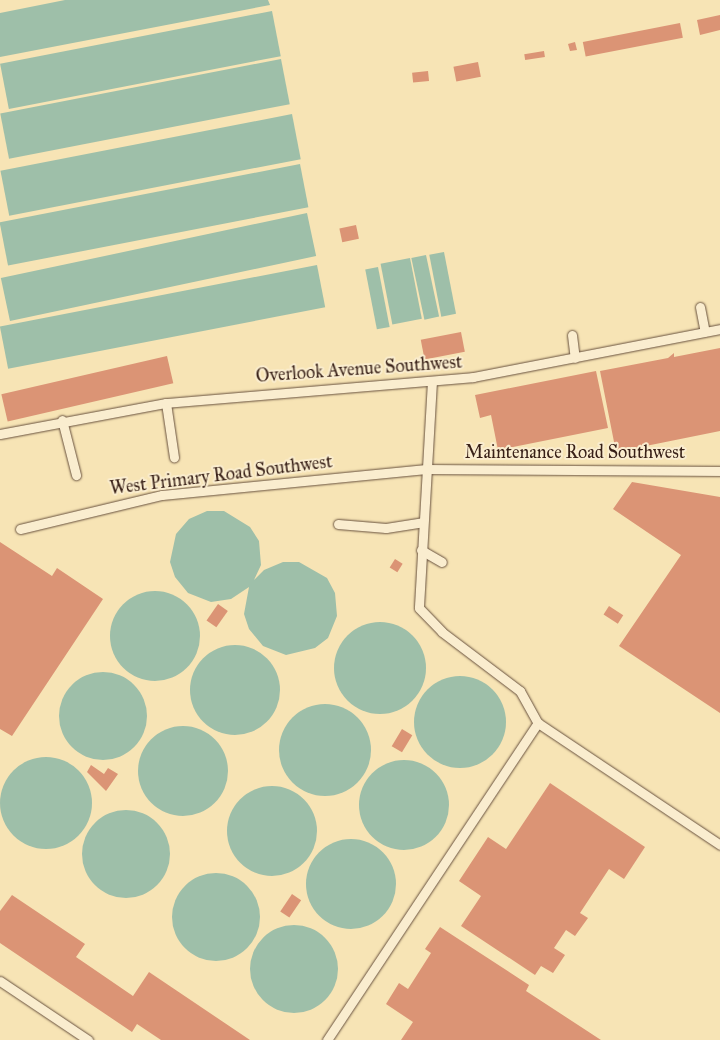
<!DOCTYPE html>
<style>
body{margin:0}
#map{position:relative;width:720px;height:1040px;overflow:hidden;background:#f7e4b5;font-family:"IM FELL Great Primer",serif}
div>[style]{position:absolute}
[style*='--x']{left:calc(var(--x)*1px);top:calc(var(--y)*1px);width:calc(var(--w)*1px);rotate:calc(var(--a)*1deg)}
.water>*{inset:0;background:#9ebfa9;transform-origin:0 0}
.round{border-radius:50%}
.building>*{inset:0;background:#db9475;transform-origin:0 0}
.roads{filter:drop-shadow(0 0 1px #68513e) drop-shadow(0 0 1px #68513e)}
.service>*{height:9px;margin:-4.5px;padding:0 4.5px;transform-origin:4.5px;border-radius:4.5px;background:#faedcf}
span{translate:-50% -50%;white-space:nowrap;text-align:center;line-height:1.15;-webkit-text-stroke:4px #faedcf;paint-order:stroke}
.street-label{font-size:18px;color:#382017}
</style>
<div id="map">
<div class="water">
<div style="clip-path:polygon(65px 0,268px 0,270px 5px,0 57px,0 13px)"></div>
<div style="left:272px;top:11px;width:46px;height:277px;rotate:79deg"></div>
<div style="left:281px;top:59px;width:46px;height:286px;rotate:79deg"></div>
<div style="left:292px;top:114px;width:46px;height:297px;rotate:79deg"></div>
<div style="left:300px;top:164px;width:44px;height:306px;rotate:79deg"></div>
<div style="left:307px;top:213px;width:44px;height:313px;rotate:78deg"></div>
<div style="left:444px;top:252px;width:63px;height:15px;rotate:79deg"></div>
<div style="left:426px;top:255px;width:63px;height:15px;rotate:78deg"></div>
<div style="left:410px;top:258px;width:62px;height:30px;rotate:79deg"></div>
<div style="left:317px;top:265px;width:43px;height:323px;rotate:79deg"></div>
<div style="left:378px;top:267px;width:61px;height:13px;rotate:79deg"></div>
<div style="clip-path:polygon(207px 511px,224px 511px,250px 527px,259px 541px,261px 565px,254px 580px,264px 570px,283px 562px,299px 562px,327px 578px,335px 593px,337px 616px,328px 638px,315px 648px,286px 655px,263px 646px,249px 629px,244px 614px,249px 587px,231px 599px,211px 602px,188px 593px,175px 577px,170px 562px,176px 534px,189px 519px)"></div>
<div class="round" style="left:110px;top:591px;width:90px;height:90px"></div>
<div class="round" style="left:334px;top:622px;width:92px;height:92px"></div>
<div class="round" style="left:190px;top:645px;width:90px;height:90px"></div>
<div class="round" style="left:59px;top:672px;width:88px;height:88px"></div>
<div class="round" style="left:414px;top:676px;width:92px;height:92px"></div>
<div class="round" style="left:279px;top:704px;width:92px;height:92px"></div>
<div class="round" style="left:138px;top:726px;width:90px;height:90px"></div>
<div class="round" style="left:0;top:757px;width:92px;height:92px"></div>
<div class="round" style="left:359px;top:760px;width:90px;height:90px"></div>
<div class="round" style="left:227px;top:786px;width:90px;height:90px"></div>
<div class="round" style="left:82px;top:810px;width:88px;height:88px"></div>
<div class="round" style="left:306px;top:839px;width:90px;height:90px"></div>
<div class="round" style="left:172px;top:873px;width:88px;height:88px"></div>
<div class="round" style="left:250px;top:925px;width:88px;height:88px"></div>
</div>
<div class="building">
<div style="clip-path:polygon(720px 15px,720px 30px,700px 35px,697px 20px)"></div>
<div style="left:680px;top:23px;width:15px;height:99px;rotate:79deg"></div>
<div style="clip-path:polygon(575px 42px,577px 50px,570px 51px,568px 44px)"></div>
<div style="left:544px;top:51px;width:6px;height:20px;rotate:81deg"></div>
<div style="left:478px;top:62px;width:15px;height:25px;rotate:79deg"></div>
<div style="left:428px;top:71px;width:10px;height:16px;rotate:84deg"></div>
<div style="left:356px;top:225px;width:14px;height:17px;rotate:78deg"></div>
<div style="left:461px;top:332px;width:20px;height:41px;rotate:79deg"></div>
<div style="clip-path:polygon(720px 348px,720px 431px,616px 452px,600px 371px,668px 358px,674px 353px,674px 357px)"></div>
<div style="left:167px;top:356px;width:28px;height:170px;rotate:77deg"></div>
<div style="clip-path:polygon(596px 371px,608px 428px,498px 450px,491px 415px,480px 418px,475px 395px)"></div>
<div style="clip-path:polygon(632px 482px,720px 497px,720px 713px,619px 646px,681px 555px,613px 509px)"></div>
<div style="clip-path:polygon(0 542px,52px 576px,57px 568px,103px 599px,12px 736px,0 729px)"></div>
<div style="left:395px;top:559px;width:9px;height:10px;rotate:32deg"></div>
<div style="left:218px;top:604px;width:12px;height:20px;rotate:35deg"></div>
<div style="left:609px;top:606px;width:17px;height:10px;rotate:33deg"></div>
<div style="left:402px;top:729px;width:12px;height:20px;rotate:31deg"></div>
<div style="clip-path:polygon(91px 765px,104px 774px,108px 768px,118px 774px,106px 791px,87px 772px)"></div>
<div style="clip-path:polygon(550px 783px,645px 847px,624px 879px,609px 869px,580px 913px,588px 918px,575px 936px,566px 930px,554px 948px,565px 955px,553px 973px,541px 966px,535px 975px,461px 926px,481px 896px,459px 881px,488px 837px,506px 849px)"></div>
<div style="left:292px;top:894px;width:11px;height:21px;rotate:34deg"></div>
<div style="clip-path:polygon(12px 895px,85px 944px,76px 957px,133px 996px,149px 972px,250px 1040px,161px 1040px,137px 1024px,132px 1032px,0 943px,0 911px)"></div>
<div style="clip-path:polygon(440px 927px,529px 985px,526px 991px,601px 1040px,401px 1040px,413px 1022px,386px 1004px,399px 983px,408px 989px,431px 953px,425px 949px)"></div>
</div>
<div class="roads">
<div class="service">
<div style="--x:700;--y:307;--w:25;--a:79"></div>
<div style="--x:572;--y:335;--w:23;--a:83"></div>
<div style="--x:432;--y:381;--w:227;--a:93.3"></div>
<div style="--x:419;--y:608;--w:33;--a:46"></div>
<div style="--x:442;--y:632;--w:98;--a:37.1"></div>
<div style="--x:520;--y:691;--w:37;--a:61"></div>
<div style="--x:538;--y:723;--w:219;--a:33.8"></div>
<div style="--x:166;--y:403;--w:55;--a:81.6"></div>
<div style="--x:62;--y:420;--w:57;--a:75.7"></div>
<div style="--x:0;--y:434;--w:169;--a:-10.6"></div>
<div style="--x:166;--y:403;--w:308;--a:-4.8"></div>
<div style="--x:473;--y:377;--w:252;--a:-11"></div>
<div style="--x:338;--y:524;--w:48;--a:4.8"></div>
<div style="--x:386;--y:528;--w:37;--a:-9"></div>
<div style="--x:20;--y:529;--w:146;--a:-13.5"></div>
<div style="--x:162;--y:495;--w:268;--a:-5.6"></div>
<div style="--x:429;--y:469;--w:291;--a:0.4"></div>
<div style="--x:421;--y:550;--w:24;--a:30"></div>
<div style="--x:0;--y:981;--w:106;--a:33.8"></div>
<div style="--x:327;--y:1040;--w:381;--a:-56.4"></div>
</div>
</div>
<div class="street-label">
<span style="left:359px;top:369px;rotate:-4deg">Overlook Avenue Southwest</span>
<span style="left:575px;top:452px">Maintenance Road Southwest</span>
<span style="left:221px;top:475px;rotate:-7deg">West Primary Road Southwest</span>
</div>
</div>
